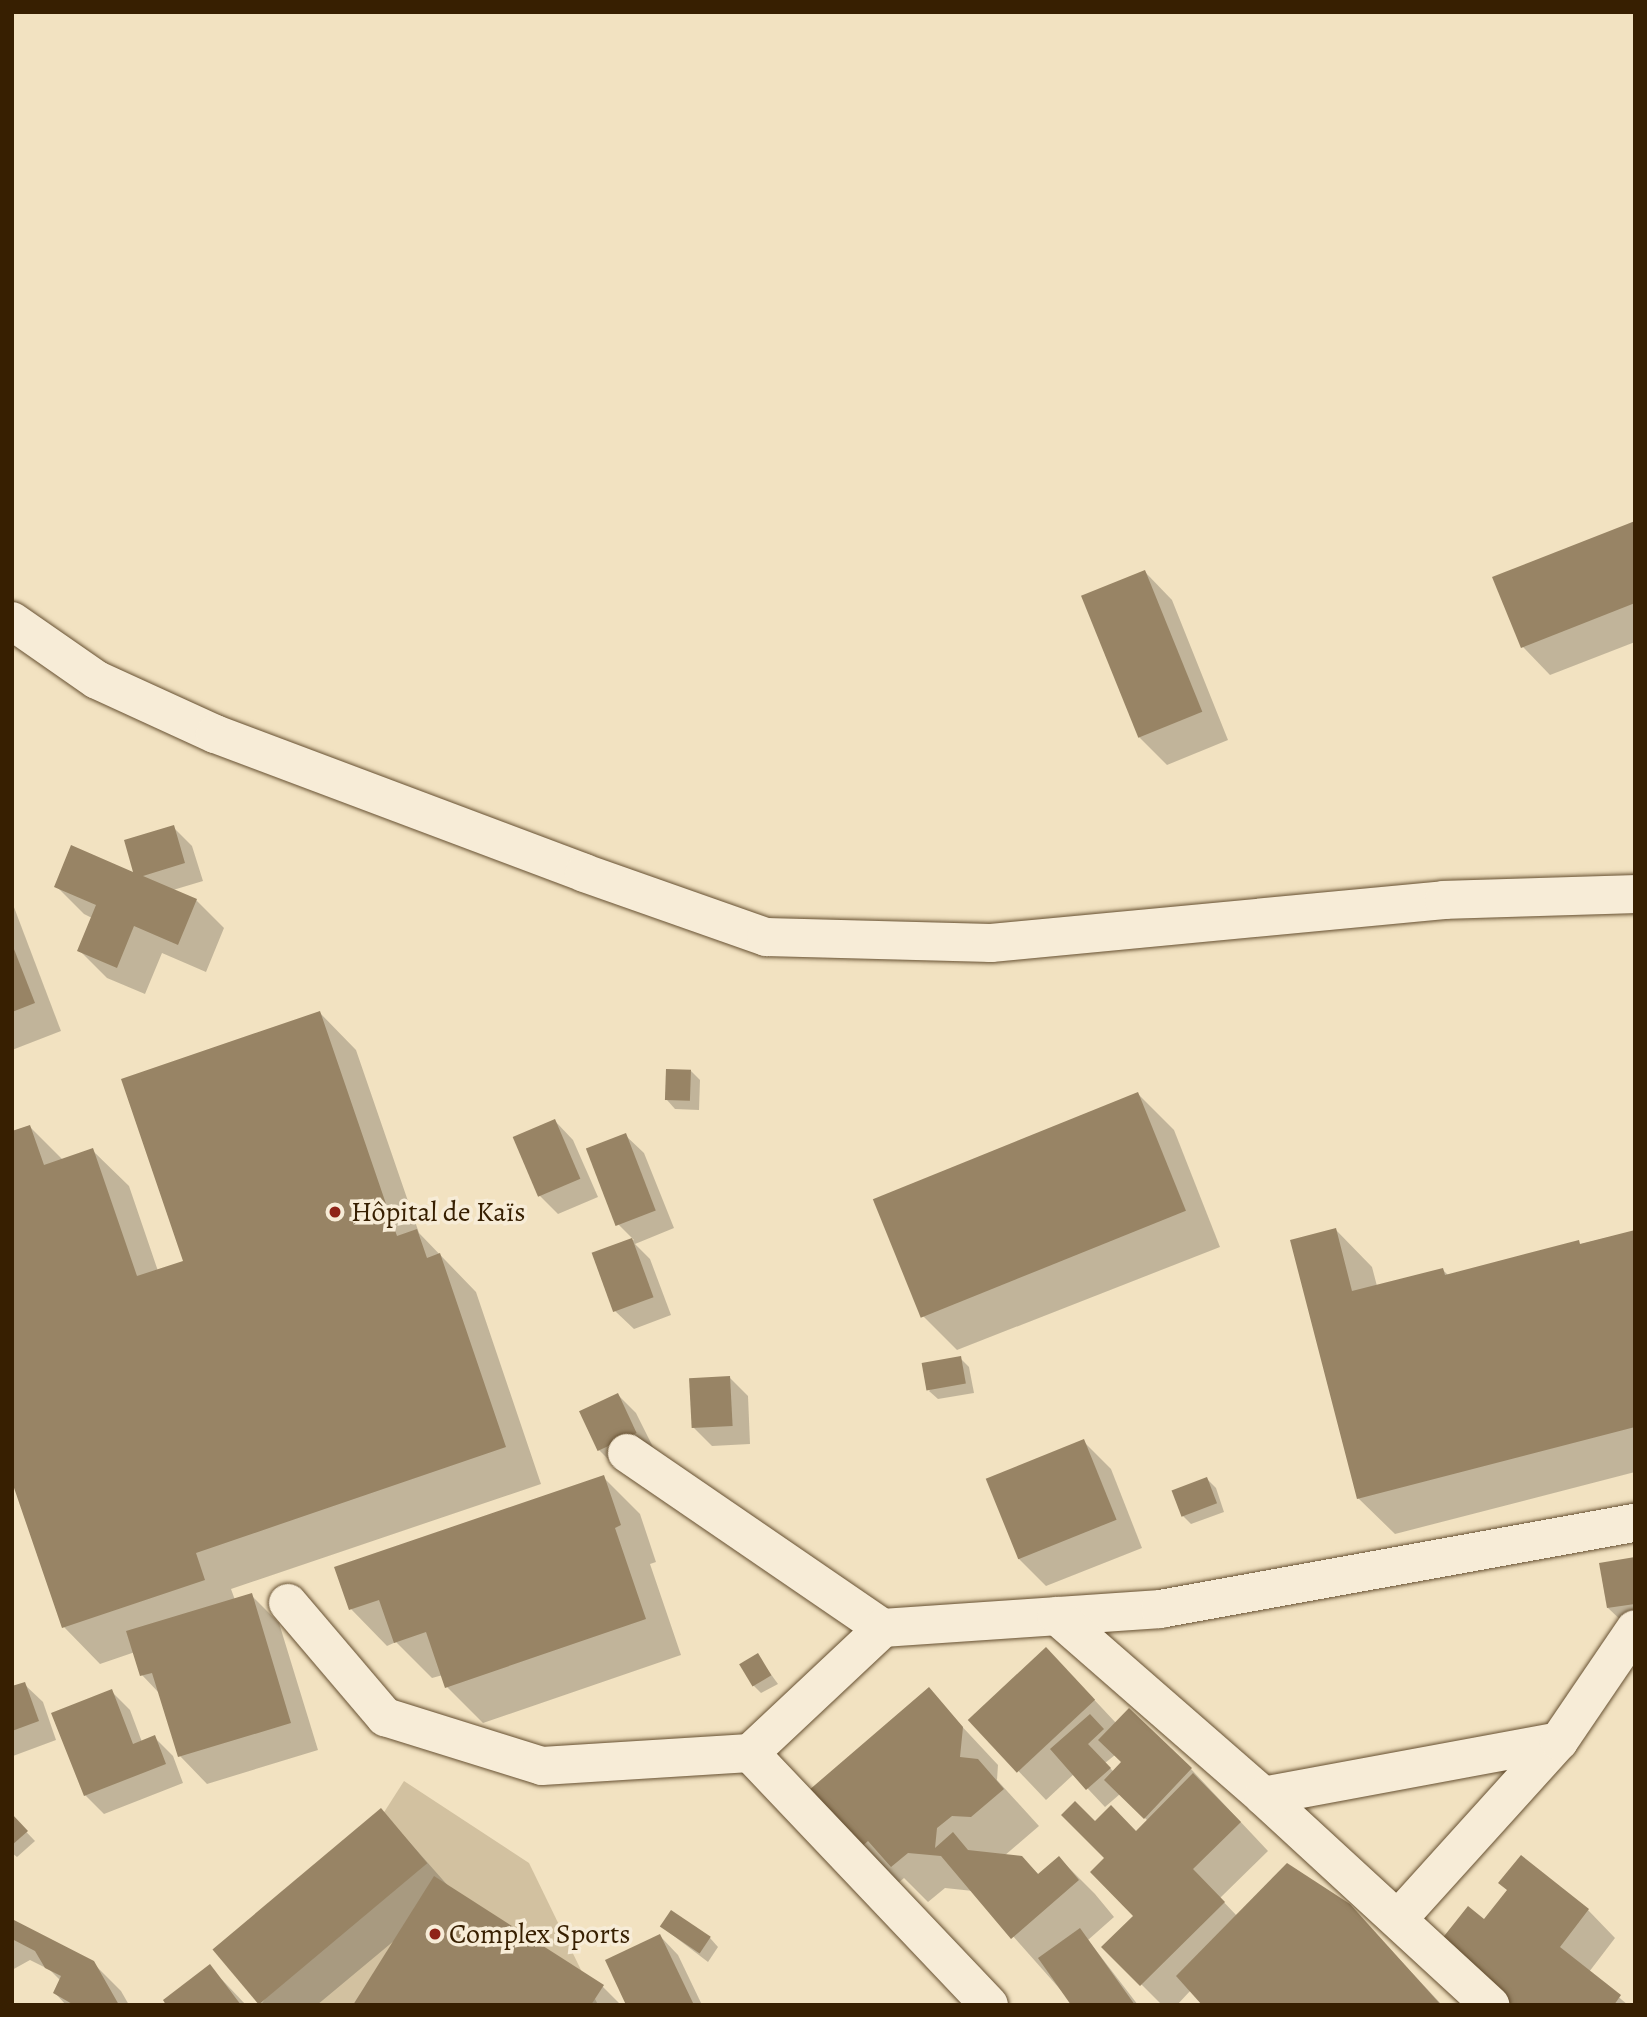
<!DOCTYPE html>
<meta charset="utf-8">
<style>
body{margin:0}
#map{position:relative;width:1647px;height:2017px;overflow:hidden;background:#f2e2c1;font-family:Alegreya,serif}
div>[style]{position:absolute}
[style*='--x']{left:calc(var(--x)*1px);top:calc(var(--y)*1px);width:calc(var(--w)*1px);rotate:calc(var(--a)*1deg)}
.green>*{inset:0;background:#d2c1a0}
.shadow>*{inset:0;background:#0003}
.building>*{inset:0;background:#988465;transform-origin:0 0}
.roads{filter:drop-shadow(0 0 2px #665031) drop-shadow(0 0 2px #665031)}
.minor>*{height:38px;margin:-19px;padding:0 19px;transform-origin:19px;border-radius:19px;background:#f7ecd7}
.dots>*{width:19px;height:19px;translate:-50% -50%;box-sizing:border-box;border:4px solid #f7ecd7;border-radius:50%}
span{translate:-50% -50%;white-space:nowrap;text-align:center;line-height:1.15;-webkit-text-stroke:7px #f7ecd7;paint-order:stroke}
.poi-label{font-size:28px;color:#371f01}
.left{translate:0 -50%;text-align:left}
.frame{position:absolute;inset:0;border:14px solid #371f01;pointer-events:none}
</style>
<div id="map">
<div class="green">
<div style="clip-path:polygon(404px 1781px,529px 1863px,598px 2005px,261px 2005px)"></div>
</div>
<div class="shadow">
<div style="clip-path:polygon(1635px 523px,1635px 642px,1550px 675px,1523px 647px,1495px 578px)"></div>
<div style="clip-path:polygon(1145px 572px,1172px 600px,1228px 740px,1167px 765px,1139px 737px)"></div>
<div style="clip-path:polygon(173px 827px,192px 846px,203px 881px,173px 890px,196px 900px,224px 928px,206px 972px,162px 953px,145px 994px,107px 978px,79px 950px,92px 918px,84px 914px,56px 886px,136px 875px)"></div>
<div style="clip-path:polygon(12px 902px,61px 1031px,12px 1050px)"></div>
<div style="clip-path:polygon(320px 1013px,356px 1050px,419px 1233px,476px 1292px,541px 1484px,231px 1589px,235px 1600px,251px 1595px,279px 1623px,318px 1750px,207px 1784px,180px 1756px,160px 1694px,142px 1675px,135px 1652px,100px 1664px,64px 1627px,30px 1127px,63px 1160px,92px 1150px,129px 1186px,158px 1271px,186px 1262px)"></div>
<div style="clip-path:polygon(691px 1071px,700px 1080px,699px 1110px,675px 1109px,667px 1100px)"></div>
<div style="clip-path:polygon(1138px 1094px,1174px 1130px,1220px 1247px,957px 1350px,921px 1314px)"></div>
<div style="clip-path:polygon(555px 1121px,573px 1140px,598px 1197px,558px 1214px,540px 1196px)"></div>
<div style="clip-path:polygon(625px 1135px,644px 1153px,674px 1228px,635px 1244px,650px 1259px,671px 1315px,634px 1329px,615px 1311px,595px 1254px,634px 1240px,619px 1225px)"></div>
<div style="clip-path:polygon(1336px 1230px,1372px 1267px,1377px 1286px,1443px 1270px,1449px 1276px,1635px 1231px,1635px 1472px,1395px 1534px,1358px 1498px)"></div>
<div style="clip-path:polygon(960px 1358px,969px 1367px,974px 1393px,938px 1399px,929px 1391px)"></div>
<div style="clip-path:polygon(730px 1378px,748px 1396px,750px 1444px,712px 1446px,693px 1427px)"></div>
<div style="clip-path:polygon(618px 1395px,636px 1413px,655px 1451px,618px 1469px,599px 1450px)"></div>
<div style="clip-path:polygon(1083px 1441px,1111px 1469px,1142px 1548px,1046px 1586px,1018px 1558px)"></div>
<div style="clip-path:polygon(603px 1477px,640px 1514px,656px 1562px,650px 1564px,681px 1655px,483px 1723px,447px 1687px,443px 1675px,432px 1678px,396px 1642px,387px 1646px,351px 1609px)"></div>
<div style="clip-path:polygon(1207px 1479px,1216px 1488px,1224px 1512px,1191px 1524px,1182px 1515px)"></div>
<div style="clip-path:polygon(1635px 1558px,1635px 1625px,1627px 1626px,1608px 1608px)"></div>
<div style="clip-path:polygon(757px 1655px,778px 1684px,761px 1693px,752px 1684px)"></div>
<div style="clip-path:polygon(evenodd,1073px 1677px,1116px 1723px,1191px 1769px,1268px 1851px,1220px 1898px,1237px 1916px,1349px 1905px,1442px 2005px,1204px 2005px,1191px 1990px,1177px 2005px,1162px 2005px,1104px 1947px,1135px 1916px,1107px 1858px,1095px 1823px,1136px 1833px,1148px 1821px,1120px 1794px,1105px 1807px,1074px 1774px,1046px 1800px,970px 1720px,1073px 1677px,1115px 1755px,1123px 1763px,1114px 1772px,1105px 1763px,1115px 1755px)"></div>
<div style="clip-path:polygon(24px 1684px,43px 1702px,56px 1740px,13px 1756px,12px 1688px)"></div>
<div style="clip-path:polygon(928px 1690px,998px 1765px,997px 1780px,1039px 1826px,1004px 1856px,1022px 1858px,1039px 1875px,1059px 1858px,1095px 1894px,1114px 1917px,1088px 1940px,1138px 2005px,1074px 2005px,973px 1891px,945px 1888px,928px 1902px,904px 1878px,896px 1885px,859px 1849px)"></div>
<div style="clip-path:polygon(111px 1691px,130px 1710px,142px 1742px,154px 1737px,173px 1756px,183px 1783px,104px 1814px,85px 1795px)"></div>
<div style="clip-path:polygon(381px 1810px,450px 1888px,603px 1987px,621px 2005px,355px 2005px,395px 1940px,317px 2005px,261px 2005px,214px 1949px)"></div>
<div style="clip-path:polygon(12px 1817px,35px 1841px,17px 1857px,12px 1853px)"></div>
<div style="clip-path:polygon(1588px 1910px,1615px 1938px,1589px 1972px,1628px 2005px,1484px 2005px,1484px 1921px)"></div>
<div style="clip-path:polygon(12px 1920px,93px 1963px,121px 1991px,129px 2005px,66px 2005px,55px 1993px,61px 1981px,50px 1970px,30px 1960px,12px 1970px)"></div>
<div style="clip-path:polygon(662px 1927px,710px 1938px,718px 1947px,708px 1962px)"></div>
<div style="clip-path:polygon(660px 1936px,678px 1955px,702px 2005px,628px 2005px)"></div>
<div style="clip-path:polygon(210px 1967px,246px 2005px,169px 2005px)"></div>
</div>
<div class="building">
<div style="clip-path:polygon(1635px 521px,1635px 603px,1521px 648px,1492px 577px)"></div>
<div style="left:1145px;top:570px;width:153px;height:69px;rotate:68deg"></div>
<div style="clip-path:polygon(174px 825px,185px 863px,143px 876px,197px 899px,178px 945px,134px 926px,117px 968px,77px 951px,96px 905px,54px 887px,71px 845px,133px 872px,124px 840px)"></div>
<div style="clip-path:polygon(12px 944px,35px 1003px,12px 1012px)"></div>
<div style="clip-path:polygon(320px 1011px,397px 1236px,417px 1229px,427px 1258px,440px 1253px,506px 1447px,196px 1553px,205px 1580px,62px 1628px,12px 1482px,12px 1131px,30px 1125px,44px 1165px,93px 1148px,137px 1276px,183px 1261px,121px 1079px)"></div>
<div style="left:666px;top:1069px;width:25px;height:31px;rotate:2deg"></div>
<div style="left:1138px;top:1092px;width:128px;height:286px;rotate:68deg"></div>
<div style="left:555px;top:1119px;width:65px;height:46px;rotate:67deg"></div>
<div style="left:626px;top:1133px;width:83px;height:43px;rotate:69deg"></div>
<div style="clip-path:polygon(1336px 1228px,1352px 1291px,1443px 1268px,1445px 1275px,1579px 1240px,1580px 1244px,1635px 1230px,1635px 1427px,1357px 1499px,1290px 1240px)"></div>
<div style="left:632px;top:1238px;width:63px;height:43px;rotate:70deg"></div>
<div style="left:961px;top:1356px;width:28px;height:40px;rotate:80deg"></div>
<div style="left:730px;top:1376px;width:50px;height:41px;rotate:87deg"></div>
<div style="left:618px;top:1393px;width:44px;height:43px;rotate:65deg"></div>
<div style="left:1084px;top:1439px;width:87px;height:106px;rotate:68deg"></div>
<div style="clip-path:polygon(604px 1475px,621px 1525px,615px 1528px,646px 1619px,445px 1688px,426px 1632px,394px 1643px,379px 1600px,349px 1610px,334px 1567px)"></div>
<div style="left:1207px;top:1477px;width:28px;height:38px;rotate:69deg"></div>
<div style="clip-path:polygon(1635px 1557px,1635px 1604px,1607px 1608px,1599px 1563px)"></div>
<div style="clip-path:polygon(252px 1593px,291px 1723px,178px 1757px,152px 1673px,140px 1676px,126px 1631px)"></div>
<div style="left:1046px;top:1647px;width:72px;height:107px;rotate:47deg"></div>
<div style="left:758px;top:1653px;width:26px;height:22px;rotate:59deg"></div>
<div style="clip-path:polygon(25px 1682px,39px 1721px,12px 1731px,12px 1686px)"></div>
<div style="clip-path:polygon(929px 1687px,963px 1727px,960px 1757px,978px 1759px,1004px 1789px,971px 1817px,952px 1816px,937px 1828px,935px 1848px,953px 1832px,968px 1850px,1022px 1856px,1038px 1874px,1059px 1856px,1079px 1880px,1011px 1939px,941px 1856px,908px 1853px,891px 1867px,868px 1841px,858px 1850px,808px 1791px)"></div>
<div style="clip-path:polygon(112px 1689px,133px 1744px,155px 1735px,166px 1764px,84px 1796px,51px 1713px)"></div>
<div style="clip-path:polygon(1129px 1708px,1192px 1768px,1144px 1819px,1104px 1780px,1121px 1762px,1098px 1740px)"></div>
<div style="clip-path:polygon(1090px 1714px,1104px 1729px,1088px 1744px,1111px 1768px,1086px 1790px,1050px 1749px)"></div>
<div style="clip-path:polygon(1193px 1773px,1241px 1822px,1193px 1869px,1225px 1902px,1140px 1986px,1101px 1947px,1133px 1916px,1090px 1872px,1104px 1858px,1061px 1815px,1075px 1801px,1095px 1821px,1111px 1805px,1136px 1831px)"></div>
<div style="left:381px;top:1808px;width:72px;height:220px;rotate:50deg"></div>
<div style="clip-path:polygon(12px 1814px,28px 1831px,12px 1845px)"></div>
<div style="clip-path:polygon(1521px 1855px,1589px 1909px,1560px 1947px,1621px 1995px,1614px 2005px,1486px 2005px,1437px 1945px,1468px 1906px,1484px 1919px,1507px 1890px,1498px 1883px)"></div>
<div style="clip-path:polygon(1287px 1863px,1350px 1904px,1441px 2005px,1202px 2005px,1176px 1976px)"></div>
<div style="clip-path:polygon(434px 1876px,604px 1985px,591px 2005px,353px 2005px)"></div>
<div style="left:671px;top:1910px;width:48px;height:20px;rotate:34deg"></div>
<div style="clip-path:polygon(12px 1919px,94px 1961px,119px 2005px,74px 2005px,53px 1993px,61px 1976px,45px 1968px,35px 1951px,12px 1939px)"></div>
<div style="clip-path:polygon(1080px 1928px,1135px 2005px,1071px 2005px,1038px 1958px)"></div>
<div style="clip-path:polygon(660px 1934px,694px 2005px,626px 2005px,605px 1960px)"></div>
<div style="clip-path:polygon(210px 1964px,241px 2005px,166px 2005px,163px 2000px)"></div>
</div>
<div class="roads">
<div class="minor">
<div style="--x:12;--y:621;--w:103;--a:34.8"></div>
<div style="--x:97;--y:680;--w:130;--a:24.6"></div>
<div style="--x:215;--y:734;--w:394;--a:20.6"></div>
<div style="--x:584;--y:873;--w:193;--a:19.4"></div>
<div style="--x:766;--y:937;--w:225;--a:1.5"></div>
<div style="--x:991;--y:943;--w:455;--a:-5.4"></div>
<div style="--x:1444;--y:900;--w:191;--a:-1.8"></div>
<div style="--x:627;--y:1453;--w:310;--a:34.4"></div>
<div style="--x:883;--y:1628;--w:278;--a:-3.9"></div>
<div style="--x:1160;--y:1609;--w:483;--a:-10.3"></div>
<div style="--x:288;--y:1603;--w:150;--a:49.6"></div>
<div style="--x:385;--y:1717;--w:164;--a:17.3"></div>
<div style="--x:542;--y:1766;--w:208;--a:-3.6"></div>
<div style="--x:750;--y:1753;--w:183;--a:-43.2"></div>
<div style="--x:1057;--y:1616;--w:274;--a:41.1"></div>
<div style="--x:1263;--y:1796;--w:309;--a:42.6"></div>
<div style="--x:750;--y:1753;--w:347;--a:46.5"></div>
<div style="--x:1263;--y:1796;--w:301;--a:-10.5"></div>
<div style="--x:1398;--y:1919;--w:240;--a:-47.9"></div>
<div style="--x:1559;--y:1741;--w:135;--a:-55.8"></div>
</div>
</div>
<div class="dots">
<div style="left:335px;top:1212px;background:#8f2418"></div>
<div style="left:435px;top:1934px;background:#8f2418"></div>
</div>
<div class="poi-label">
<span class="left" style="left:351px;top:1212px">Hôpital de Kaïs</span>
<span class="left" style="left:449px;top:1934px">Complex Sports</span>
</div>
<div class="frame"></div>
</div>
